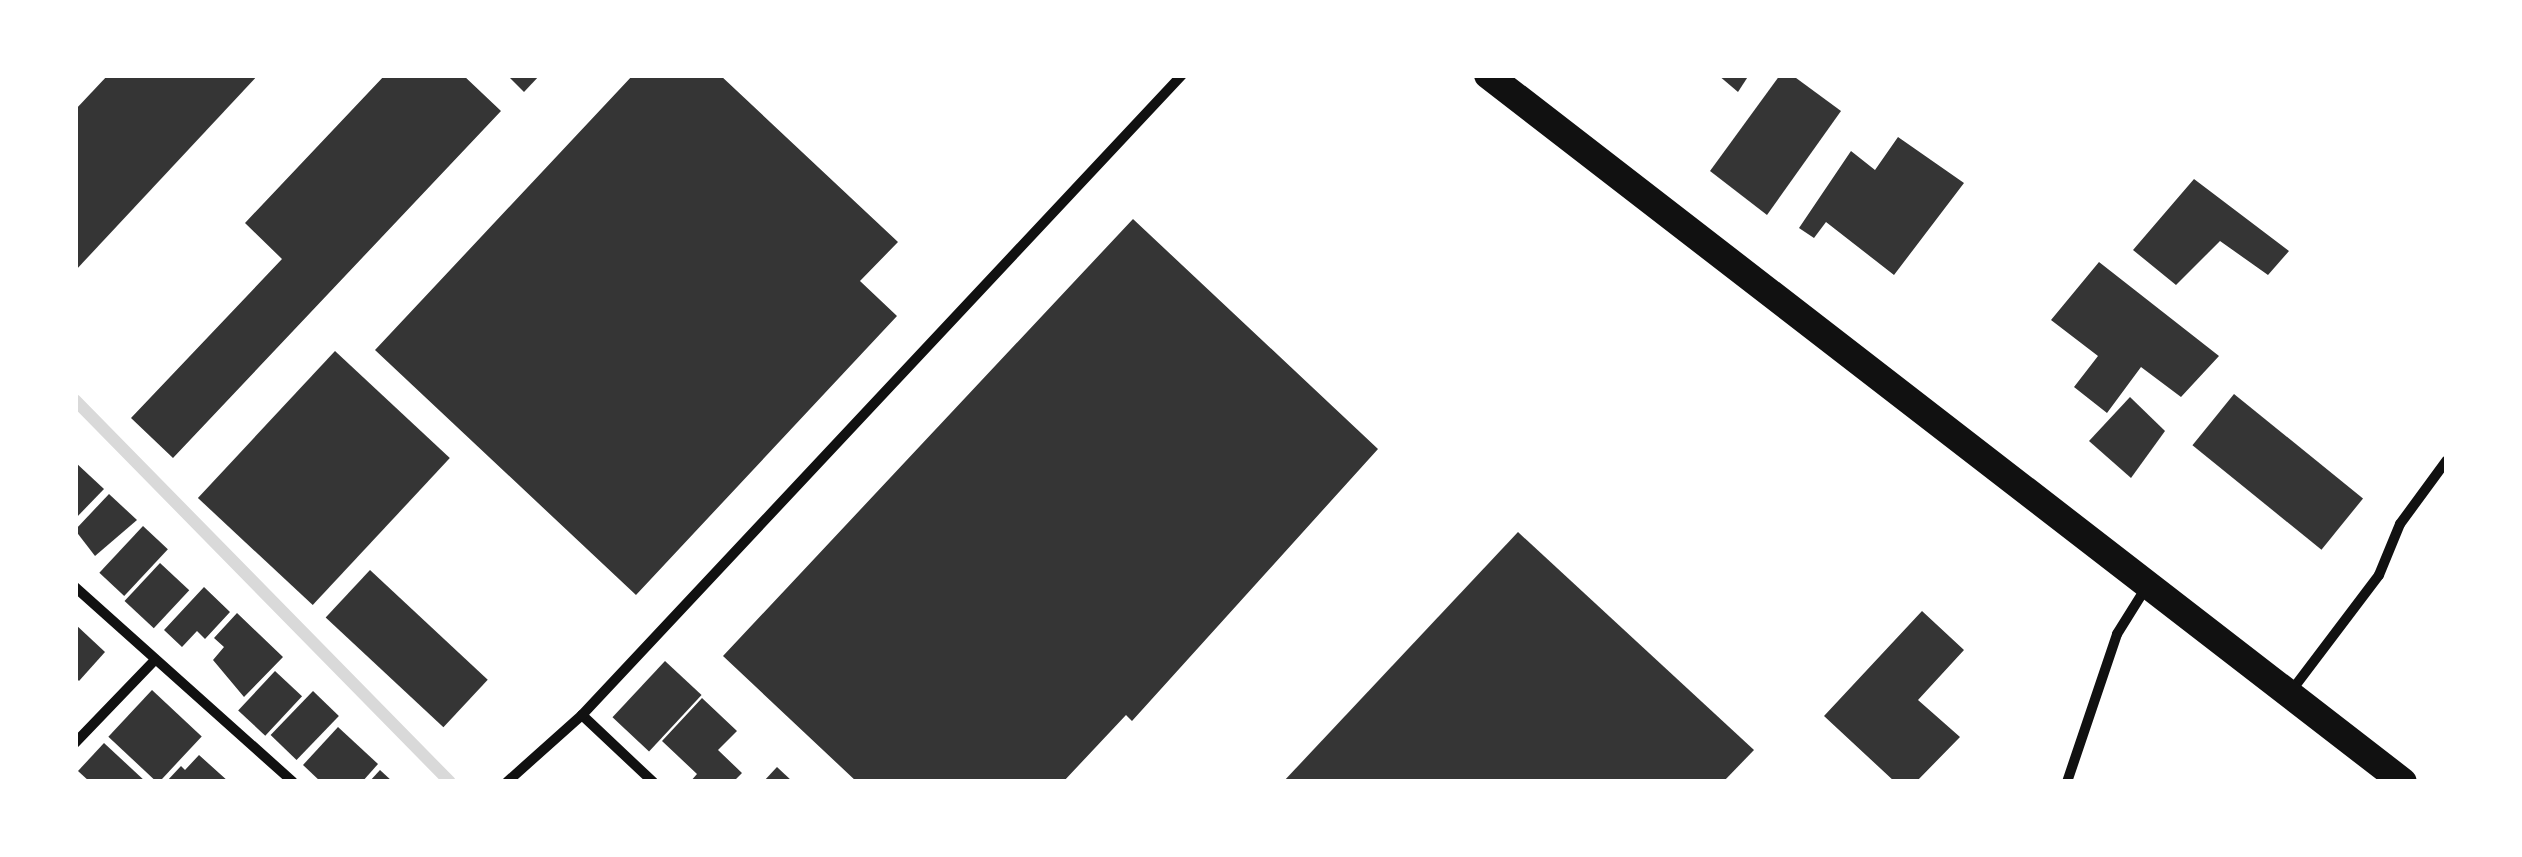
<!DOCTYPE html>
<style>
body{margin:0}
#map{position:relative;width:2522px;height:857px;overflow:hidden;background:#fff;font-family:"Golos Text",sans-serif}
div>[style]{position:absolute}
[style*='--x']{left:calc(var(--x)*1px);top:calc(var(--y)*1px);width:calc(var(--w)*1px);rotate:calc(var(--a)*1deg)}
.stream>*{height:12px;margin:-6px;padding:0 6px;transform-origin:6px;border-radius:6px;background:#d9d9d9}
.building>*{inset:0;background:#353535;transform-origin:0 0}
.minor>*{height:10px;margin:-5px;padding:0 5px;transform-origin:5px;border-radius:5px;background:#111}
.trunk>*{height:28px;margin:-14px;padding:0 14px;transform-origin:14px;border-radius:14px;background:#111}
span{translate:-50% -50%;white-space:nowrap;text-align:center;line-height:1.15;-webkit-text-stroke:8px #fff;paint-order:stroke}
.frame{position:absolute;inset:0;border:78px solid #fff;pointer-events:none}
</style>
<div id="map">
<div class="stream">
<div style="--x:75;--y:400;--w:535;--a:45.53"></div>
</div>
<div class="building">
<div style="clip-path:polygon(108px 75px,258px 75px,75px 271px,75px 110px)"></div>
<div style="clip-path:polygon(385px 75px,463px 75px,501px 111px,173px 458px,131px 418px,282px 259px,245px 223px)"></div>
<div style="clip-path:polygon(507px 75px,540px 75px,524px 92px)"></div>
<div style="clip-path:polygon(633px 75px,720px 75px,898px 242px,860px 281px,897px 316px,636px 595px,375px 350px)"></div>
<div style="clip-path:polygon(1718px 75px,1749px 75px,1738px 92px)"></div>
<div style="clip-path:polygon(1780px 75px,1792px 75px,1841px 111px,1767px 215px,1710px 171px)"></div>
<div style="clip-path:polygon(1898px 137px,1964px 183px,1894px 275px,1826px 222px,1814px 238px,1799px 228px,1851px 151px,1875px 170px)"></div>
<div style="clip-path:polygon(2194px 179px,2289px 251px,2268px 275px,2220px 241px,2176px 285px,2133px 250px)"></div>
<div style="clip-path:polygon(1133px 219px,1378px 449px,1132px 721px,1126px 715px,1063px 782px,857px 782px,723px 656px)"></div>
<div style="clip-path:polygon(2099px 262px,2219px 356px,2181px 397px,2141px 367px,2107px 413px,2074px 387px,2098px 356px,2051px 320px)"></div>
<div style="left:335px;top:351px;width:157px;height:201px;rotate:43deg"></div>
<div style="left:2234px;top:394px;width:166px;height:66px;rotate:39deg"></div>
<div style="clip-path:polygon(2130px 397px,2165px 431px,2131px 478px,2089px 441px)"></div>
<div style="clip-path:polygon(75px 462px,104px 489px,75px 519px)"></div>
<div style="clip-path:polygon(109px 494px,137px 520px,95px 556px,75px 530px)"></div>
<div style="left:143px;top:526px;width:34px;height:64px;rotate:43deg"></div>
<div style="clip-path:polygon(1518px 532px,1754px 750px,1723px 782px,1283px 782px)"></div>
<div style="left:160px;top:563px;width:40px;height:52px;rotate:43deg"></div>
<div style="left:370px;top:570px;width:161px;height:65px;rotate:43deg"></div>
<div style="clip-path:polygon(204px 587px,230px 612px,205px 639px,197px 631px,182px 647px,164px 630px)"></div>
<div style="clip-path:polygon(1922px 611px,1964px 650px,1918px 700px,1960px 737px,1916px 782px,1895px 782px,1824px 716px)"></div>
<div style="clip-path:polygon(237px 613px,283px 657px,244px 697px,213px 660px,224px 647px,214px 638px)"></div>
<div style="clip-path:polygon(75px 624px,105px 652px,79px 681px,75px 677px)"></div>
<div style="left:665px;top:661px;width:50px;height:77px;rotate:43deg"></div>
<div style="left:275px;top:671px;width:37px;height:54px;rotate:43deg"></div>
<div style="left:152px;top:690px;width:68px;height:64px;rotate:43deg"></div>
<div style="left:313px;top:691px;width:36px;height:61px;rotate:44deg"></div>
<div style="clip-path:polygon(702px 698px,737px 731px,718px 750px,742px 773px,733px 782px,690px 782px,697px 774px,662px 741px)"></div>
<div style="clip-path:polygon(338px 727px,378px 764px,362px 782px,321px 782px,303px 765px)"></div>
<div style="clip-path:polygon(104px 743px,146px 782px,90px 782px,78px 771px)"></div>
<div style="clip-path:polygon(199px 755px,229px 782px,166px 782px,181px 766px,185px 770px)"></div>
<div style="clip-path:polygon(777px 767px,793px 782px,763px 782px)"></div>
<div style="clip-path:polygon(380px 770px,393px 782px,369px 782px)"></div>
</div>
<div class="minor">
<div style="--x:75;--y:587;--w:292;--a:41.8"></div>
<div style="--x:2289;--y:694;--w:149;--a:-52.9"></div>
<div style="--x:2379;--y:575;--w:55;--a:-67.6"></div>
<div style="--x:2400;--y:524;--w:79;--a:-53.7"></div>
<div style="--x:582;--y:715;--w:98;--a:43.3"></div>
<div style="--x:75;--y:743;--w:115;--a:-46.1"></div>
<div style="--x:507;--y:782;--w:101;--a:-41.8"></div>
<div style="--x:582;--y:715;--w:877;--a:-46.85"></div>
<div style="--x:2067;--y:782;--w:156;--a:-71.3"></div>
<div style="--x:2117;--y:634;--w:57;--a:-58"></div>
</div>
<div class="trunk">
<div style="--x:1488;--y:75;--w:1156;--a:37.69"></div>
</div>
<div class="frame"></div>
</div>
